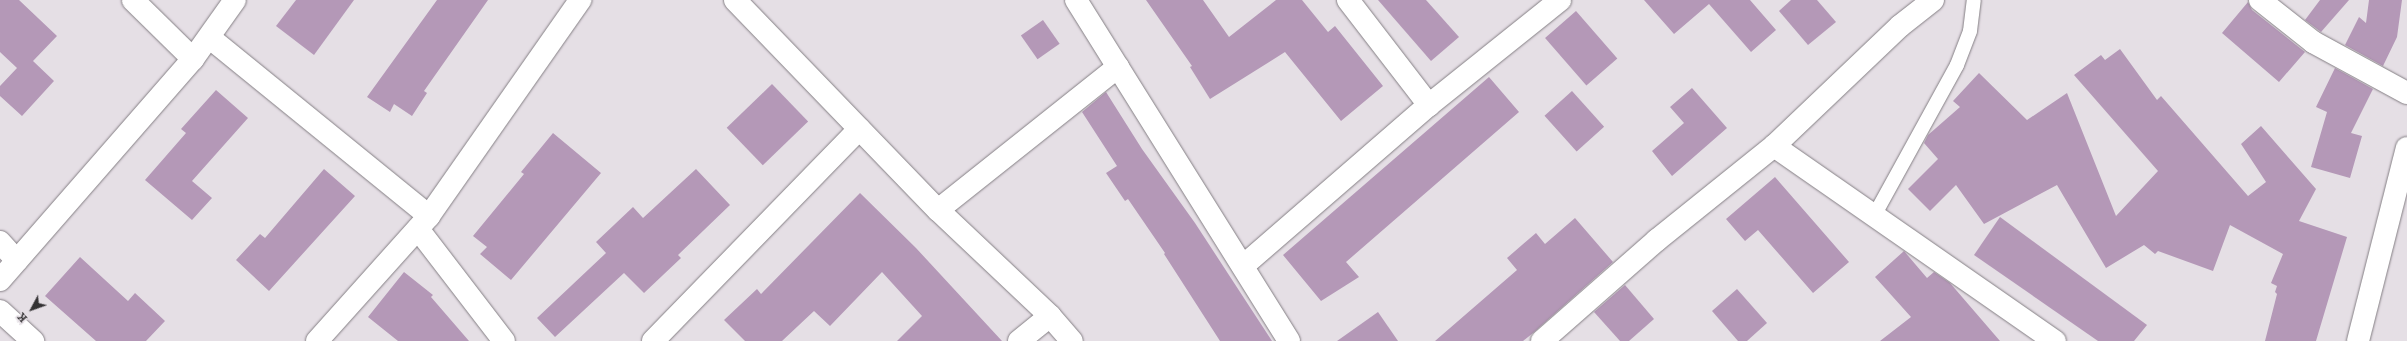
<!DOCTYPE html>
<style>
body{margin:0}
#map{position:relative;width:2407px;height:341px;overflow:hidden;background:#e5dfe5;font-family:Bitter,serif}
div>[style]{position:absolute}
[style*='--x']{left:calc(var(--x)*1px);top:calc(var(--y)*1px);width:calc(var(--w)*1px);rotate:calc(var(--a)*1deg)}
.building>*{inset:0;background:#b498b7;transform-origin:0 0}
.roads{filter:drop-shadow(0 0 1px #847f84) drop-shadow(0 0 1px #847f84)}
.lane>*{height:14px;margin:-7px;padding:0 7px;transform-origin:7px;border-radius:7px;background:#fff}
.street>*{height:22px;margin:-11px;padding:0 11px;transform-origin:11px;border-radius:11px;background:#fff}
.secondary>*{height:22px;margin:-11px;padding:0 11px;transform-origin:11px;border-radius:11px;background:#fff}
span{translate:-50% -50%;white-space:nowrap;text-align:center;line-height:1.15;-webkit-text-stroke:4px #e5dfe5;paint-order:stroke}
.north{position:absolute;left:12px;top:289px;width:40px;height:40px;-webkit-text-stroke:3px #e5dfe5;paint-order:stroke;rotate:229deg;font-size:11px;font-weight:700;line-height:16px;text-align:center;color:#343234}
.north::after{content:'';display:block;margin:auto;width:14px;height:18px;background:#343234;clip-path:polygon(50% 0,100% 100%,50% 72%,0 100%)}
</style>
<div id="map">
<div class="building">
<div style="clip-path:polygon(0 0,19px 0,57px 36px,33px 61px,54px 81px,22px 116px,0 96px,0 86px,17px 68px,0 52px)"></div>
<div style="clip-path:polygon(296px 0,354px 0,314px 55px,276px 26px)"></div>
<div style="clip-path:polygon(437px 0,488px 0,424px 91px,427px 93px,412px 116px,394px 104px,390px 112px,367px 97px)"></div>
<div style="clip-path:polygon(1146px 0,1203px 0,1229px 37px,1276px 0,1302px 0,1328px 32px,1335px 26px,1383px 86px,1341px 121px,1285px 52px,1210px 99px,1190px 67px,1192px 66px)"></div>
<div style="clip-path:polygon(1378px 0,1426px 0,1459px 37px,1431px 61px)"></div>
<div style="clip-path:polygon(1644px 0,1750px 0,1776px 30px,1751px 52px,1709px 4px,1674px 34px)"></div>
<div style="clip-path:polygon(1791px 0,1817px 0,1836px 22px,1808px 45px,1779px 11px)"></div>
<div style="clip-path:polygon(2320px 0,2349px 0,2321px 32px,2305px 20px)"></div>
<div style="clip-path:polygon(2369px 0,2402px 0,2397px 37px,2383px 66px,2345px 45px,2359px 17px,2366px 23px)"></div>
<div style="clip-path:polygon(2248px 2px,2252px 10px,2305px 52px,2279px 82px,2222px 33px)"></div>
<div style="left:1576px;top:11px;width:63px;height:41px;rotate:49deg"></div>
<div style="left:1043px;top:20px;width:29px;height:27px;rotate:55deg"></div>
<div style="clip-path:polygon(2120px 49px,2157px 100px,2161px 96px,2248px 196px,2266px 182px,2241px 144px,2261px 126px,2316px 189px,2299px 221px,2347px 237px,2316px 341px,2265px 341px,2277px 294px,2275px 292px,2277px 286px,2271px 283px,2283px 254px,2230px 225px,2213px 271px,2158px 251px,2155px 254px,2144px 245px,2106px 268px,2057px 185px,1984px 224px,1956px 185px,1930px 211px,1908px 189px,1938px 159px,1924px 143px,1928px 135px,1960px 107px,1953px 101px,1979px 73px,2027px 120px,2067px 93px,2116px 216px,2158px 171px,2074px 75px,2101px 55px,2105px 60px)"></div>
<div style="clip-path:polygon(2335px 68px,2373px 89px,2351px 133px,2362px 136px,2350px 178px,2311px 167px,2327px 112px,2316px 107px)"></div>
<div style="clip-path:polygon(1489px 77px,1519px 112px,1346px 262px,1359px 277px,1321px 301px,1283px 255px)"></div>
<div style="left:772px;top:84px;width:52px;height:63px;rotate:46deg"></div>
<div style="clip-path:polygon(1692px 88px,1727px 128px,1672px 176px,1652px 151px,1684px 123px,1670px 107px)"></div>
<div style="clip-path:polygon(216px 90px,248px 118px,192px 181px,212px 198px,192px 220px,145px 180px,186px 133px,181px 129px)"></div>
<div style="left:1572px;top:91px;width:48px;height:37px;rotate:48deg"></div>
<div style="clip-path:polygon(1106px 92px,1142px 149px,1195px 223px,1272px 341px,1220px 341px,1164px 254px,1165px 253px,1128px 199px,1125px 201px,1106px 173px,1117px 166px,1082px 112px)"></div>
<div style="clip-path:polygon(553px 133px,601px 173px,511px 280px,480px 254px,487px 247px,473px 236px,524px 174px,521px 172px)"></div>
<div style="clip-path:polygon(324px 169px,355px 196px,269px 291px,236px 260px,260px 234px,265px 238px)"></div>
<div style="clip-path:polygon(696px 169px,730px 205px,678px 255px,681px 258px,644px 293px,624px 273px,555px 337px,537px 318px,606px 253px,596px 242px,633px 207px,643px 218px)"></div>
<div style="clip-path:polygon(1775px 177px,1849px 262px,1813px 293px,1758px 230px,1745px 241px,1726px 219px)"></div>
<div style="clip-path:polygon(860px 193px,916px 248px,1002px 341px,897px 341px,922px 316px,882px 272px,830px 326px,814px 311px,782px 341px,745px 341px,724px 320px,757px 289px,761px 294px)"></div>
<div style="clip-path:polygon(2000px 217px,2147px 325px,2134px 341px,2098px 341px,1974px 255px)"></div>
<div style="clip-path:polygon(1575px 218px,1613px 262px,1533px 333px,1523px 341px,1435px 341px,1517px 270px,1507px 258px,1536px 233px,1545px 244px)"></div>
<div style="clip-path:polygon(1904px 251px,1927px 278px,1934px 272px,1950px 283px,2000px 341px,1880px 341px,1911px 317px,1875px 277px)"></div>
<div style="clip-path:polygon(80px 257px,128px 301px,135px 293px,165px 321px,146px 341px,96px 341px,45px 296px)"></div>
<div style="clip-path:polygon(404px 272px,433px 295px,431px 297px,469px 341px,398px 341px,368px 317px)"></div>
<div style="clip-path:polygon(1625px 285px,1654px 319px,1629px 341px,1620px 341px,1594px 312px)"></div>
<div style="clip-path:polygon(1737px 289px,1767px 323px,1747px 341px,1738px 341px,1712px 311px)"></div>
<div style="clip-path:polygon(1378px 312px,1398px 341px,1337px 341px)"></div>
</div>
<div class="roads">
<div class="lane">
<div style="--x:1874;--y:216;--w:172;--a:-61.2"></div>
<div style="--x:1957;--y:65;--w:36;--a:-69"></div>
<div style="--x:1970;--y:31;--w:31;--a:-83"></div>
</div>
<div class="street">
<div style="--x:133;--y:0;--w:84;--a:44.5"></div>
<div style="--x:735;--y:0;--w:292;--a:46"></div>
<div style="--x:938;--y:210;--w:154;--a:43.4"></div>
<div style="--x:1050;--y:316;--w:33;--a:49"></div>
<div style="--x:1348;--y:0;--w:133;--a:52.4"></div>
<div style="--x:2260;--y:0;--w:68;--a:38.4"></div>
<div style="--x:2313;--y:42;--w:107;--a:28.5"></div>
<div style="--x:210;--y:38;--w:282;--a:39.1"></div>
<div style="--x:1774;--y:146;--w:342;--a:34.8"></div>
<div style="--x:938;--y:210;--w:230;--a:-38.5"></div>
<div style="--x:418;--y:229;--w:141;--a:52.5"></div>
<div style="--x:0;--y:242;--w:25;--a:48"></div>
<div style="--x:1243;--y:266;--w:246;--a:-40.9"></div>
<div style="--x:1429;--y:105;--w:168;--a:-38.7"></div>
<div style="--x:0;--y:311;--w:45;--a:42.3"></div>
<div style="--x:317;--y:341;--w:168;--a:-48.1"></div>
<div style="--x:429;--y:216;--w:264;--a:-55"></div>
<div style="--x:653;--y:341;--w:296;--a:-45.8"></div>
<div style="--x:1019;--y:341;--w:40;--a:-39"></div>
<div style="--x:1542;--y:341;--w:153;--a:-41.3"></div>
<div style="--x:1657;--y:240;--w:150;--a:-38.8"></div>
<div style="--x:1774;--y:146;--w:174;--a:-43.6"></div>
<div style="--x:1900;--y:26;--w:42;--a:-38.2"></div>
<div style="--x:2358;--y:341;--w:199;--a:-75.8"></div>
</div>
<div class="secondary">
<div style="--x:1076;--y:0;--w:402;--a:58"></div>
<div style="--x:0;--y:280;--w:293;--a:-48.9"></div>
<div style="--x:193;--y:59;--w:72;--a:-54.6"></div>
</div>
</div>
<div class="north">K</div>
</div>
